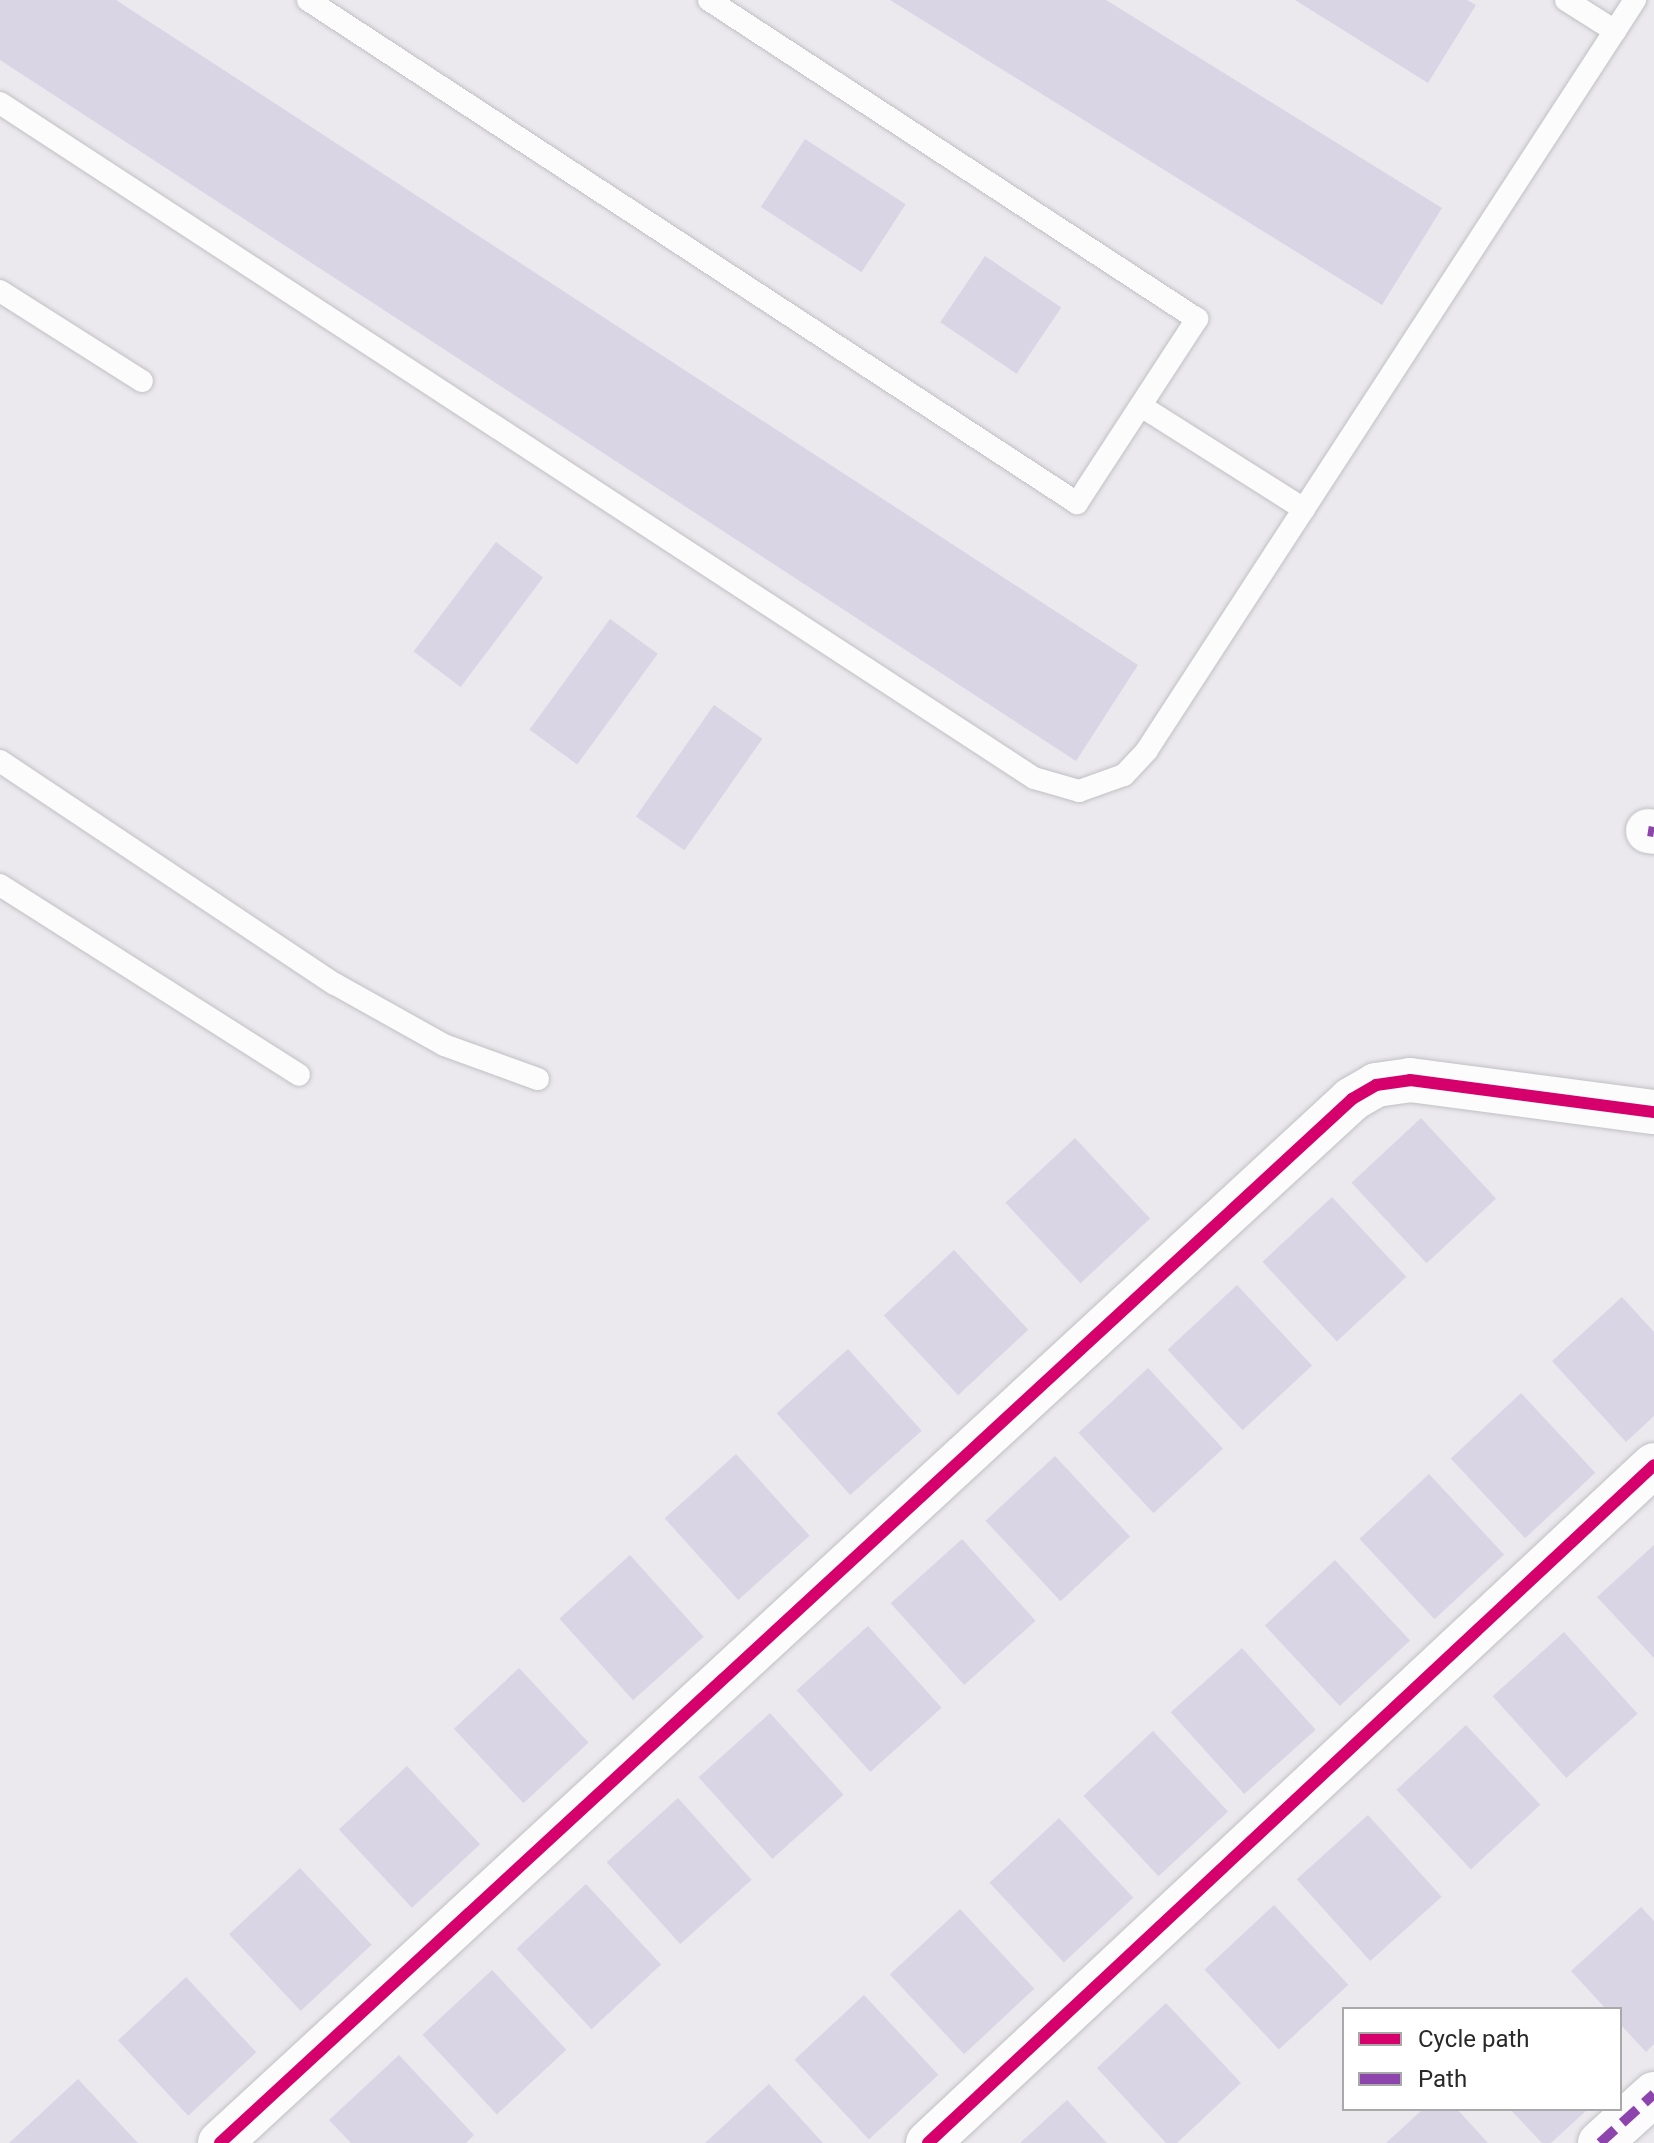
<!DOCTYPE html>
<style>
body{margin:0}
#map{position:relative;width:1654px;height:2143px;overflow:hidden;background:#ebe9ee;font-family:Roboto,sans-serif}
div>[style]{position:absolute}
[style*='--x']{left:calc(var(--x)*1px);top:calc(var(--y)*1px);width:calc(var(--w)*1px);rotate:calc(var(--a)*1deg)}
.building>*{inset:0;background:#d9d5e4;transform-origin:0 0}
.roads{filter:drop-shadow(0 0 2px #c1c0c4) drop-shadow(0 0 2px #c1c0c4)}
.service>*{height:22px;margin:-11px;padding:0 11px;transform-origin:11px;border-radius:11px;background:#fcfcfc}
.minor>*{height:44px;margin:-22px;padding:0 22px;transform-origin:22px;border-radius:22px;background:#fcfcfc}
.quiet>*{height:10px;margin-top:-5px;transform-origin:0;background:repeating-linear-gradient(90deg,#8e44ad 0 20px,transparent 0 30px)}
.cycleway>*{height:12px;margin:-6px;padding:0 6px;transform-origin:6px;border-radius:6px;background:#d6006c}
span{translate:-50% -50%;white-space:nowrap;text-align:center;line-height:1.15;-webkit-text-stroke:8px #fff;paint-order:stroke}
.legend{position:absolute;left:1342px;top:2007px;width:280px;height:104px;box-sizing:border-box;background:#fff;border:2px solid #a9a9aa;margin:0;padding:10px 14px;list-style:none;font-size:24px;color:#29282b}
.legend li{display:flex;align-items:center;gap:16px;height:40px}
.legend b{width:40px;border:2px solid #a9a9aa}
</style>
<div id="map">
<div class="building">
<div style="clip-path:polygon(0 0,116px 0,1138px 665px,1076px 761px,0 60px)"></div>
<div style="clip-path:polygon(890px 0,1106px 0,1442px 208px,1382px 305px)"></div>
<div style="clip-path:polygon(1295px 0,1467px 0,1476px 5px,1428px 83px)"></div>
<div style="left:805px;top:139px;width:120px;height:81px;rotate:33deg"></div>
<div style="left:985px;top:256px;width:92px;height:80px;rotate:34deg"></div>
<div style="left:496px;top:542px;width:59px;height:137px;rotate:37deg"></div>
<div style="left:610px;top:619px;width:59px;height:137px;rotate:36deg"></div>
<div style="left:714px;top:705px;width:59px;height:136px;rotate:35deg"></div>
<div style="left:1421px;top:1118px;width:110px;height:95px;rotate:47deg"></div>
<div style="left:1075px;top:1138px;width:110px;height:95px;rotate:47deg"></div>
<div style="left:1332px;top:1197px;width:109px;height:95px;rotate:47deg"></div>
<div style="left:954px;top:1250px;width:109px;height:96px;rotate:47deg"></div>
<div style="left:1237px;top:1285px;width:110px;height:95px;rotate:47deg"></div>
<div style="clip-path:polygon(1622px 1297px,1654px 1332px,1654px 1416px,1626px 1442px,1552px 1361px)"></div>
<div style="left:848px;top:1349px;width:110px;height:96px;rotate:48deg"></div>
<div style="left:1148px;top:1368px;width:110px;height:95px;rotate:47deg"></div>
<div style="left:1521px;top:1393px;width:109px;height:96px;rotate:47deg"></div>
<div style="left:736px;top:1454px;width:110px;height:96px;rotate:48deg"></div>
<div style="left:1055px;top:1456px;width:110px;height:95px;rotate:47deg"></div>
<div style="left:1429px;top:1474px;width:110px;height:95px;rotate:47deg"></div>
<div style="left:962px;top:1539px;width:110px;height:96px;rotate:48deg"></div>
<div style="clip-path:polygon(1654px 1545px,1654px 1658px,1597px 1597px)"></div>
<div style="left:630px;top:1555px;width:110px;height:95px;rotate:48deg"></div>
<div style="left:1335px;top:1560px;width:110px;height:96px;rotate:47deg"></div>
<div style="left:868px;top:1626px;width:110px;height:96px;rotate:48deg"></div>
<div style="left:1564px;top:1632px;width:110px;height:96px;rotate:48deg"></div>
<div style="left:1242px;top:1648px;width:110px;height:96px;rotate:48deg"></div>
<div style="left:519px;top:1668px;width:102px;height:89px;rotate:47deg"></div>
<div style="left:770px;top:1713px;width:110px;height:96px;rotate:48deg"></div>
<div style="left:1466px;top:1725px;width:109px;height:95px;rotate:47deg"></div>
<div style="left:1153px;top:1731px;width:110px;height:95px;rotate:47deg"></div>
<div style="left:407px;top:1766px;width:107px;height:93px;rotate:47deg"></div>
<div style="left:678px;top:1798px;width:110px;height:96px;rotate:48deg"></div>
<div style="left:1368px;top:1815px;width:110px;height:96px;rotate:48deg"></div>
<div style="left:1059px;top:1818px;width:109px;height:95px;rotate:47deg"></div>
<div style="left:300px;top:1868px;width:105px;height:97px;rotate:47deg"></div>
<div style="left:586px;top:1884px;width:110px;height:95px;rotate:47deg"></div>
<div style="left:1274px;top:1905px;width:109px;height:95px;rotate:47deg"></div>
<div style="clip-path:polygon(1641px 1907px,1654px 1921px,1654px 2044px,1646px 2052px,1620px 2024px,1620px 2009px,1606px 2009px,1571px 1971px)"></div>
<div style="left:960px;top:1909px;width:109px;height:96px;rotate:47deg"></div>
<div style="left:492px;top:1970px;width:109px;height:95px;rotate:47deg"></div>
<div style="left:186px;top:1977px;width:103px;height:93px;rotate:47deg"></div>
<div style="left:864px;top:1995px;width:109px;height:95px;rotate:47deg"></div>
<div style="clip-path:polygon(1166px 2003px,1241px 2083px,1177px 2143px,1166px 2143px,1097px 2068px)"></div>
<div style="clip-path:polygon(399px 2055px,474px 2135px,466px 2143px,351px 2143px,329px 2120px)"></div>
<div style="clip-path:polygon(78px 2079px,138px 2143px,9px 2143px)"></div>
<div style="clip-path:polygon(769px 2084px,823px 2143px,705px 2143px)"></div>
<div style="clip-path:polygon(1067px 2100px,1107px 2143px,1020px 2143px)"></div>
<div style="clip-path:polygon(1423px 2109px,1457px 2109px,1488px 2143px,1386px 2143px)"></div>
<div style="clip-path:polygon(1510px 2109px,1588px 2109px,1551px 2143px,1542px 2143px)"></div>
</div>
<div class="roads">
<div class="service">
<div style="--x:308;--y:0;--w:919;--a:33.19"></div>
<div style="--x:1077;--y:503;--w:220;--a:-56.9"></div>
<div style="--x:1197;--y:319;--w:583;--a:-146.83"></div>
<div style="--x:1566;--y:0;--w:58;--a:32.3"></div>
<div style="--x:0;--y:103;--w:1235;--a:33.14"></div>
<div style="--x:1034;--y:778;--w:47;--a:16.1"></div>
<div style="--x:1079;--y:791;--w:48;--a:-19.6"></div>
<div style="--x:1124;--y:775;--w:34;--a:-47"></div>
<div style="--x:1147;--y:750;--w:895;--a:-56.95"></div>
<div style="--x:0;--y:291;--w:168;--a:32.4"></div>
<div style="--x:1141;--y:406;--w:193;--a:32.3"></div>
<div style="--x:0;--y:761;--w:402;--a:33.7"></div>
<div style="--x:335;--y:984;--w:125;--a:29.2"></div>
<div style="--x:444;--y:1045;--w:100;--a:19.9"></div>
<div style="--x:0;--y:885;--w:354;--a:32.4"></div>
</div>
<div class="minor">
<div style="--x:1648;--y:831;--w:6;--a:9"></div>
<div style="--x:220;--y:2143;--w:1540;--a:-42.68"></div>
<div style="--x:1352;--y:1099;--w:28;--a:-30"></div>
<div style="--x:1376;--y:1085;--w:34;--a:-8"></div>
<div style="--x:1410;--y:1080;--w:246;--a:7.5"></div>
<div style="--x:928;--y:2143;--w:993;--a:-43.04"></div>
<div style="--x:1600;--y:2143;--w:73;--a:-42.2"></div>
</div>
</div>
<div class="quiet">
<div style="--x:1648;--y:831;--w:6;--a:9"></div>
<div style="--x:1600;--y:2143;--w:73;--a:-42.2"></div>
</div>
<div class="cycleway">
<div style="--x:220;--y:2143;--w:1540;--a:-42.68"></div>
<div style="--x:1352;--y:1099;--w:28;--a:-30"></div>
<div style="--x:1376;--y:1085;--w:34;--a:-8"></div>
<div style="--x:1410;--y:1080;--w:246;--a:7.5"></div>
<div style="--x:928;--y:2143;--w:993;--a:-43.04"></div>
</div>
<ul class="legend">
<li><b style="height:10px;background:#d6006c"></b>Cycle path</li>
<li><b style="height:10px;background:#8e44ad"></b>Path</li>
</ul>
</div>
